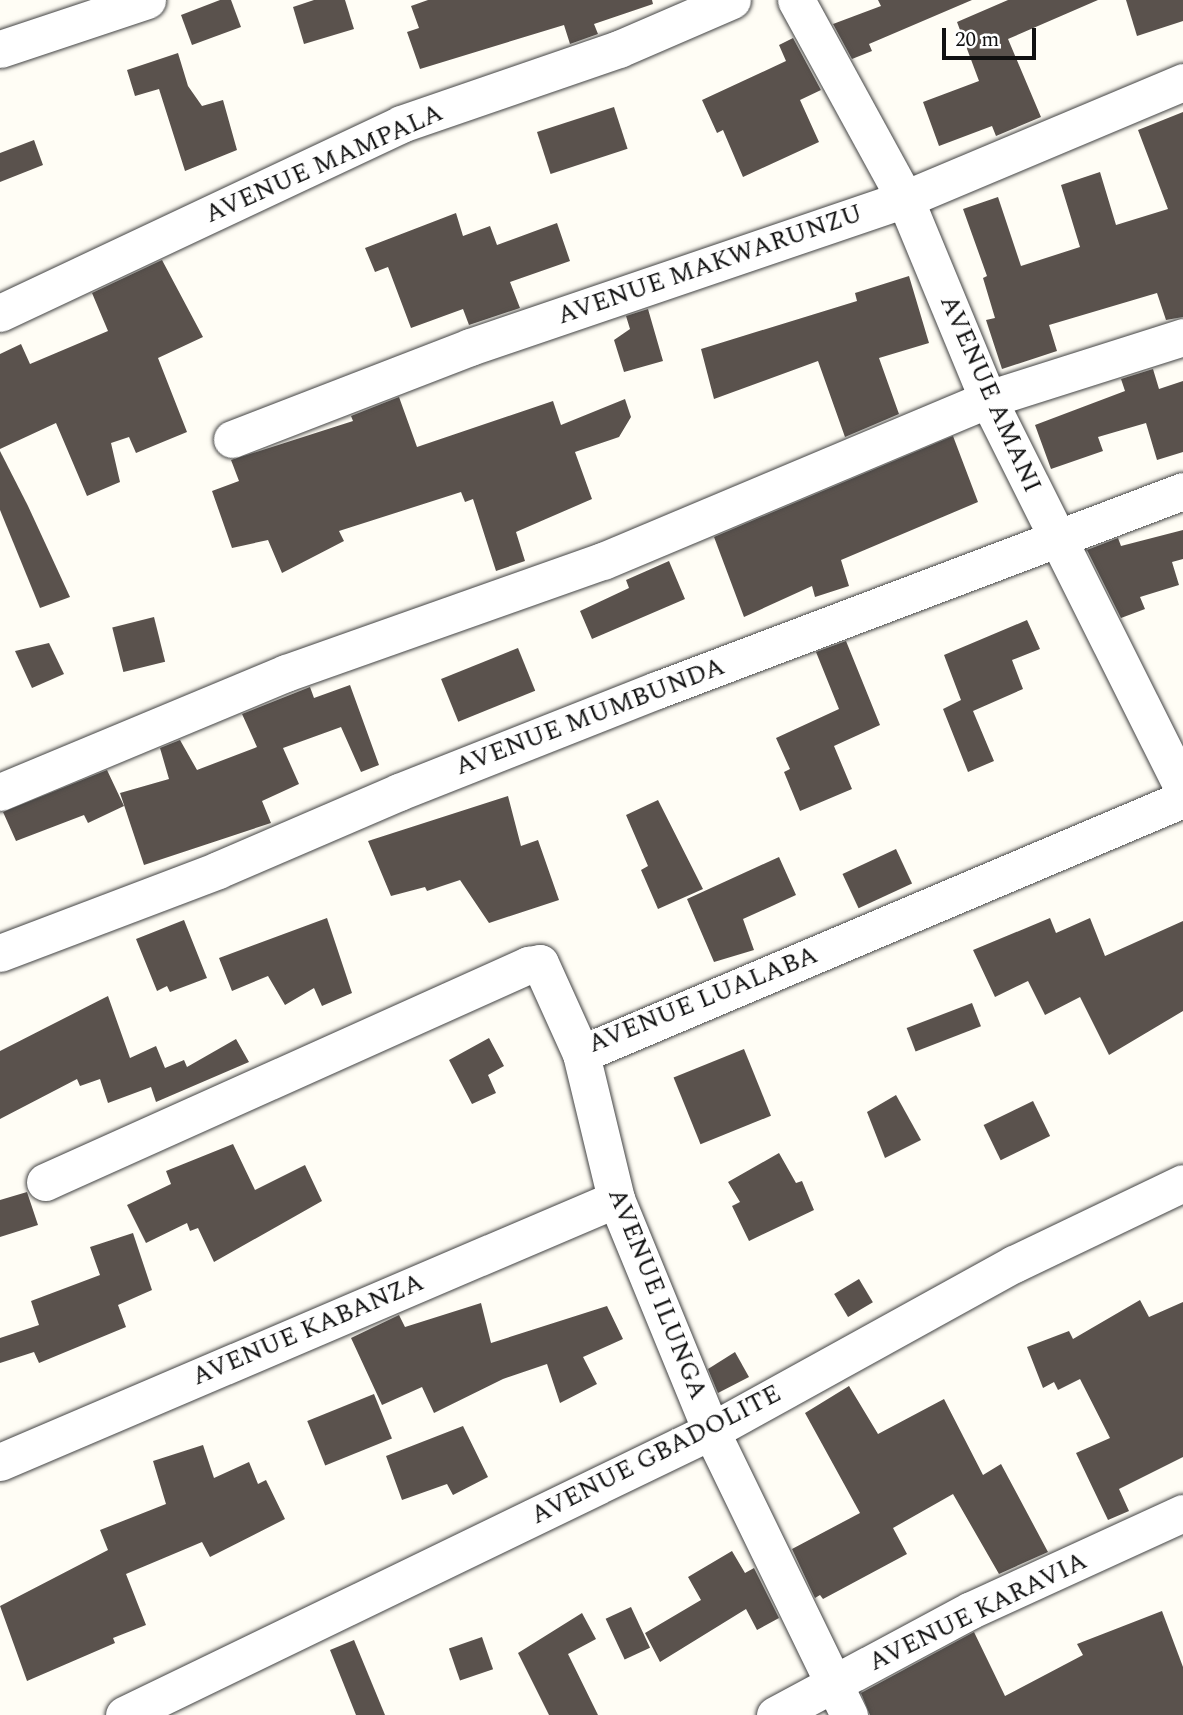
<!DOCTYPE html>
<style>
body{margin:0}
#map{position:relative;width:1183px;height:1715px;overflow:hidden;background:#fffdf5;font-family:Spectral,serif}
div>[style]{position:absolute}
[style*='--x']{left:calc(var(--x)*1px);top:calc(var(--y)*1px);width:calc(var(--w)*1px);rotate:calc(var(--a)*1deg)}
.building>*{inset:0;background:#5a524d;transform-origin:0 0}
.roads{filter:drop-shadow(0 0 2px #444) drop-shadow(0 0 2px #444)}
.minor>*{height:37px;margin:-18.5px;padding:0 18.5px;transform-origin:18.5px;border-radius:18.5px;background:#fff}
span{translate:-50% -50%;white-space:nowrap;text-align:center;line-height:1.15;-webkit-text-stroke:7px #fff;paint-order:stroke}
.street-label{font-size:26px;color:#111}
.scale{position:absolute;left:942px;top:28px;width:94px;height:32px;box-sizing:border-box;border:4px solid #111;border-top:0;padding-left:9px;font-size:21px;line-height:24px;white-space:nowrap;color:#111;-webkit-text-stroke:5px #fff;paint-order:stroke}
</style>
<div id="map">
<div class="building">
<div style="clip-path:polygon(220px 0,231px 0,241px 27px,192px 45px,181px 15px)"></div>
<div style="clip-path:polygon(314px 0,345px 0,354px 29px,304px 44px,293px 7px)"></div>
<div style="clip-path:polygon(428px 0,652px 0,653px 4px,594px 24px,598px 34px,570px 44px,564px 25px,420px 69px,407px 32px,419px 28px,411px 6px)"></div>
<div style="clip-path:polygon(878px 0,972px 0,869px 44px,872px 51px,852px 59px,833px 24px,881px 6px)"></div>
<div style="clip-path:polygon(1008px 0,1098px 0,1008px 39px,1041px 117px,996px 136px,992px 126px,939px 146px,923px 102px,979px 81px,957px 22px)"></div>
<div style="clip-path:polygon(1126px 0,1183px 0,1183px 21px,1137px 36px)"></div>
<div style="clip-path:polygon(793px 38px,821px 90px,800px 100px,819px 142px,743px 177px,723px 130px,717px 133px,702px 100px,786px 61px,779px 45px)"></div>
<div style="clip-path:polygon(178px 53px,188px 86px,202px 106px,223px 100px,237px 150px,185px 171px,159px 89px,135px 96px,127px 70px)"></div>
<div style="left:614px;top:107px;width:44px;height:81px;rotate:72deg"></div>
<div style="clip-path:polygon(1183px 112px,1183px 317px,1166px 320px,1157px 293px,1049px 325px,1057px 351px,1002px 369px,986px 320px,995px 318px,983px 278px,987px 276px,963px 209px,998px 197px,1021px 266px,1080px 247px,1061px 185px,1100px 172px,1116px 225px,1168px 209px,1138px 130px)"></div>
<div style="clip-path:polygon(34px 140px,43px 165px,0 182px,0 153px)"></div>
<div style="clip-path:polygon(456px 213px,463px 236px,490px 226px,497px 245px,557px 223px,570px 261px,510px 282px,520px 308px,469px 325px,463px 309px,411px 328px,388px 267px,375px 272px,365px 248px)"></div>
<div style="clip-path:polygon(162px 260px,203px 337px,158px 358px,187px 432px,136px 453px,129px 437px,111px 443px,120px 482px,87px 496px,56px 423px,0 449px,0 354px,21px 344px,30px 364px,108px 331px,92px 293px)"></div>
<div style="clip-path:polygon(909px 276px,929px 343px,879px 358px,899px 414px,845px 437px,818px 361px,714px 399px,701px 349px,857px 301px,855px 293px)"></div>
<div style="clip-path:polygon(648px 309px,663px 361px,624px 372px,614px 340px,630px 329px,626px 316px)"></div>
<div style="clip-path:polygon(1153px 369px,1159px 389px,1183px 381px,1183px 452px,1157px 460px,1146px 423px,1098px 437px,1103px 451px,1051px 469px,1035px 425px,1125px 391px,1121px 379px)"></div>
<div style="clip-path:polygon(399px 397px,417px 447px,553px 401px,561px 425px,625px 399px,631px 417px,619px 437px,575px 452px,592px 499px,516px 532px,525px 561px,496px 571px,473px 499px,465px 502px,461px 492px,339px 531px,344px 541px,282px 573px,268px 540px,232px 548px,212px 491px,239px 481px,231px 460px,353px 421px,351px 416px)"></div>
<div style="clip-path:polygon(953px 436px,978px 502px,841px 560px,849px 586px,815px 597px,812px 586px,744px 617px,714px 537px)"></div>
<div style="clip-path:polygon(0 451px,28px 506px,70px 597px,40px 608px,0 510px)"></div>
<div style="clip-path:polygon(1183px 530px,1183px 559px,1172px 562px,1179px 585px,1140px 597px,1145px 609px,1121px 618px,1087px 550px,1118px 538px,1121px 546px)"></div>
<div style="clip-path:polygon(669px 561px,685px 599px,592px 639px,580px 611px,629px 588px,626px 580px)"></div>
<div style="left:154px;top:617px;width:46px;height:43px;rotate:76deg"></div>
<div style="clip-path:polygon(1027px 620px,1040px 649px,1012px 660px,1023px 689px,973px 711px,994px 761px,968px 772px,943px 709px,961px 700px,944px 655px)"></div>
<div style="clip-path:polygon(846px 641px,880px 725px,834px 746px,852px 789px,800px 811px,784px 772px,790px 769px,776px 738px,839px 709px,816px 652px)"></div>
<div style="clip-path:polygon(49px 643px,64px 674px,32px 688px,15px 651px)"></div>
<div style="left:518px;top:648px;width:46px;height:83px;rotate:68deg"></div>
<div style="clip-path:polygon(350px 685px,379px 765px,361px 772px,341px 727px,283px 748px,299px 784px,262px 801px,271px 823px,144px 865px,120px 793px,169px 779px,160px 748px,180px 740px,197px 770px,257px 747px,242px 714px,310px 687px,314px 698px)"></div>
<div style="clip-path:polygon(107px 770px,124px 806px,88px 823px,84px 815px,16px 841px,3px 812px)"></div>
<div style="clip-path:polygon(508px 796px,521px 846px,538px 840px,559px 900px,489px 923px,460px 880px,427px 891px,425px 887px,391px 896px,368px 841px)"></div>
<div style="clip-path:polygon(658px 800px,703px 889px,658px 909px,641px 870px,648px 866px,626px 815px)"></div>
<div style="left:896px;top:849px;width:38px;height:59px;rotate:65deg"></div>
<div style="clip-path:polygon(779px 857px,796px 895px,743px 919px,754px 950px,714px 962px,687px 899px)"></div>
<div style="clip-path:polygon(327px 918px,352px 993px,322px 1006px,314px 988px,285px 1005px,268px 976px,232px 991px,219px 958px)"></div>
<div style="clip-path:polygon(1050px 918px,1056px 933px,1090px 918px,1105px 956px,1183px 921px,1183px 1011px,1109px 1055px,1080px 997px,1045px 1015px,1028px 981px,995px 997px,973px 950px)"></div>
<div style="clip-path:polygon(184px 920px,207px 978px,170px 992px,167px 986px,157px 991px,136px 939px)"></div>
<div style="clip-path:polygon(108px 996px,130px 1058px,156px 1046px,165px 1068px,184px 1060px,187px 1067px,236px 1039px,249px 1062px,156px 1102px,151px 1087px,108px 1103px,100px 1079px,80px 1086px,77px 1079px,0 1119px,0 1051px)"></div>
<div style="left:972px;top:1003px;width:25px;height:70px;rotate:69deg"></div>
<div style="clip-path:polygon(489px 1038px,504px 1066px,488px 1075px,496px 1093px,472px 1104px,449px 1060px)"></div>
<div style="left:744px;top:1049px;width:72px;height:76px;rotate:68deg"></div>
<div style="clip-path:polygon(896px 1095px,921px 1140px,885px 1158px,867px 1112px)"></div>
<div style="left:1033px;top:1101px;width:39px;height:55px;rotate:64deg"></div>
<div style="clip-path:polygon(233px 1144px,255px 1190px,305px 1165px,322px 1201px,214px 1262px,198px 1228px,190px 1231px,187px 1223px,146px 1243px,127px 1205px,171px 1184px,166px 1171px)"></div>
<div style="clip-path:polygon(779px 1153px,796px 1183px,802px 1181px,814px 1210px,749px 1241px,732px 1206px,740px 1202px,728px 1182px)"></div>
<div style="clip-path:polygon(27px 1192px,38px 1225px,0 1237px,0 1200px)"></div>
<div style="clip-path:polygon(133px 1233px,152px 1290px,118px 1305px,126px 1327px,39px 1363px,34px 1352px,0 1363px,0 1338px,39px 1325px,31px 1301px,100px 1275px,90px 1247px)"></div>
<div style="left:859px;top:1279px;width:27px;height:29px;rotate:59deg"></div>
<div style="clip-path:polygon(1140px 1300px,1149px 1317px,1183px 1302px,1183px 1457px,1119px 1489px,1129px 1511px,1108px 1520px,1076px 1453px,1110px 1438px,1080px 1379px,1058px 1390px,1054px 1382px,1043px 1388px,1027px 1347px,1069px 1331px,1073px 1339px)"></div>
<div style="clip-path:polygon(481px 1303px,491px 1343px,607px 1306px,623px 1339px,583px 1357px,597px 1384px,560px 1403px,547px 1364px,503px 1379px,434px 1413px,422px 1387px,382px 1405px,351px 1338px,399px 1315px,405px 1327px)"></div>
<div style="clip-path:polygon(735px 1352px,749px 1377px,718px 1393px,708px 1369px)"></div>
<div style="clip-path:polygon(849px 1386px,878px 1434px,944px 1399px,983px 1475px,1001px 1464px,1048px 1552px,999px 1574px,953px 1494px,893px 1528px,907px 1554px,823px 1599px,820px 1595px,815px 1598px,792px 1549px,860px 1513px,805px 1413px)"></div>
<div style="left:374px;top:1394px;width:48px;height:72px;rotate:68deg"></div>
<div style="clip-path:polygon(463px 1426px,488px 1477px,453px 1495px,447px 1484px,402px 1500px,386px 1456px)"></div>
<div style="clip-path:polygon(203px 1445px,214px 1478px,249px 1462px,258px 1484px,266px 1480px,285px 1519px,210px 1557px,202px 1542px,126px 1574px,146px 1625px,113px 1638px,115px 1643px,27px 1681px,0 1606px,108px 1550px,100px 1530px,166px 1504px,153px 1461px)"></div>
<div style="clip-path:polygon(732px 1551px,745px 1573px,754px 1568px,779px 1618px,757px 1630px,746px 1609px,660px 1662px,645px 1633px,701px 1600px,688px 1577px)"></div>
<div style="left:631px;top:1607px;width:45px;height:28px;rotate:65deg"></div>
<div style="clip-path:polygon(1162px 1611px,1183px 1667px,1183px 1715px,870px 1715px,861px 1693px,974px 1632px,1005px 1696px,1083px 1655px,1077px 1644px)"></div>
<div style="clip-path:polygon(582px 1613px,596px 1639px,568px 1654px,598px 1715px,549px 1715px,518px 1653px)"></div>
<div style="left:482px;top:1637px;width:34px;height:35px;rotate:71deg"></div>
<div style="clip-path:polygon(354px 1640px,385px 1715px,356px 1715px,330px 1650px)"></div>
</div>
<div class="roads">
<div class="minor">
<div style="--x:796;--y:0;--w:227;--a:61.3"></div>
<div style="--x:905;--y:199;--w:217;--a:67.5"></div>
<div style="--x:988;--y:399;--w:436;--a:63.4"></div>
<div style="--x:0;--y:49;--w:155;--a:-18.4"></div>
<div style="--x:0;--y:313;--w:443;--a:-25.2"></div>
<div style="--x:401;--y:124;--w:231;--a:-19"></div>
<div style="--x:619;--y:49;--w:123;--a:-23.4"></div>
<div style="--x:232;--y:439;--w:255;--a:-21.1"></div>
<div style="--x:470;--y:347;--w:459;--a:-18.8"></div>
<div style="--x:905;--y:199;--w:302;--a:-22.8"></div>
<div style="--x:0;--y:792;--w:310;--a:-22.6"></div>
<div style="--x:286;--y:673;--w:336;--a:-19.5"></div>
<div style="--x:603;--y:561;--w:418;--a:-22.8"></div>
<div style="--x:988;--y:399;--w:205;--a:-17.6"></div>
<div style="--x:0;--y:953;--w:233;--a:-20.8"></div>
<div style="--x:218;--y:870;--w:197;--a:-23.3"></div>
<div style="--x:399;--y:792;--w:277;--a:-21.6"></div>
<div style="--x:657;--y:690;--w:562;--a:-20.72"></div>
<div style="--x:581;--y:1054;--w:654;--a:-22.96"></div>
<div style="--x:45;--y:1182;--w:530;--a:-24.19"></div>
<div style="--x:528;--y:965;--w:12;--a:-9"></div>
<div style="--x:540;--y:963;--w:100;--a:65.7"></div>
<div style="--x:581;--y:1054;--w:149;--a:76.4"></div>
<div style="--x:616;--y:1199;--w:251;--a:67.7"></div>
<div style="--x:711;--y:1431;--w:316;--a:64.1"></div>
<div style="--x:0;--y:1462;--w:670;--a:-23.12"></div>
<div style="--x:124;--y:1715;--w:652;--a:-25.82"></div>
<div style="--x:711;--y:1431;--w:346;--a:-28.9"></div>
<div style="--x:1014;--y:1264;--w:187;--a:-25.6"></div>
<div style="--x:775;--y:1715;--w:222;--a:-28.2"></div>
<div style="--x:971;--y:1610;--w:233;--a:-24.6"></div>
</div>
</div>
<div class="street-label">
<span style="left:324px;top:164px;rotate:-24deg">AVENUE MAMPALA</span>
<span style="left:710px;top:265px;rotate:-19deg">AVENUE MAKWARUNZU</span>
<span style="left:990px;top:394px;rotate:66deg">AVENUE AMANI</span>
<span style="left:590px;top:717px;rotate:-21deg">AVENUE MUMBUNDA</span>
<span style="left:703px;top:1000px;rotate:-22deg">AVENUE LUALABA</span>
<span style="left:657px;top:1294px;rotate:68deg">AVENUE ILUNGA</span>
<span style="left:308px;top:1330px;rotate:-23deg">AVENUE KABANZA</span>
<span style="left:656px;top:1455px;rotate:-27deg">AVENUE GBADOLITE</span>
<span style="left:978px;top:1612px;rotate:-26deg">AVENUE KARAVIA</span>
</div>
<div class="scale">20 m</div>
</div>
